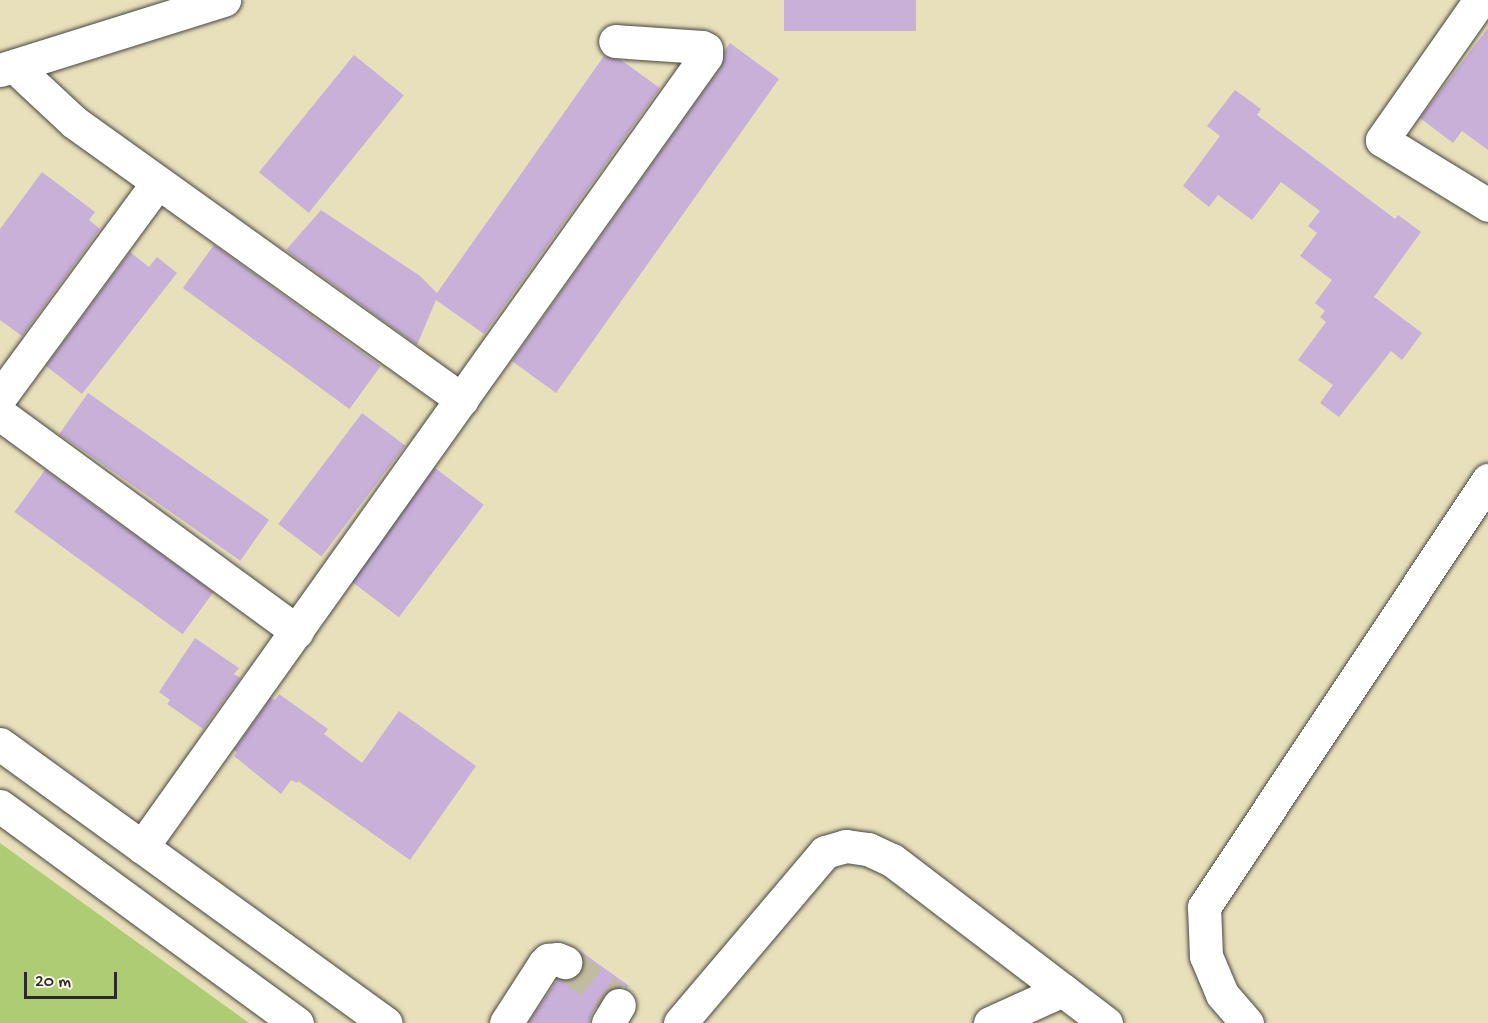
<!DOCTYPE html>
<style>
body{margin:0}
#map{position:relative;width:1488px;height:1023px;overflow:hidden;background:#e8e0bb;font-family:"Gochi Hand",sans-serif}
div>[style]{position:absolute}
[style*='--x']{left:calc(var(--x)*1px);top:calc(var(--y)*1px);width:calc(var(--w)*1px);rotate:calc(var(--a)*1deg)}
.green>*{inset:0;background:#adcc74}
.building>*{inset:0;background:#c8b0d9;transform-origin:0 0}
.minor-tunnel>*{height:33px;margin-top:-16.5px;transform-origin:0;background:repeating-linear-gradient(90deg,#c2bc9e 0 33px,transparent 0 49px)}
.roads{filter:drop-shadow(0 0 2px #474641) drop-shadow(0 0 2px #474641)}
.minor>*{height:33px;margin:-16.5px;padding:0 16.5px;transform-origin:16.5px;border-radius:16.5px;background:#fff}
span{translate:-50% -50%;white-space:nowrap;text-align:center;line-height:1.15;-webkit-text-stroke:4.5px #fbf7ec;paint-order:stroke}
.scale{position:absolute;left:24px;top:972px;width:93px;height:27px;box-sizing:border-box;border:3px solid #2b2b2b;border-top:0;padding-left:8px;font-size:18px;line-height:21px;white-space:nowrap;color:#2b2b2b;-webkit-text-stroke:4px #fbf7ec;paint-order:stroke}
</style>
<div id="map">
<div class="green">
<div style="clip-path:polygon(0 843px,249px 1023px,0 1023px)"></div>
</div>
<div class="building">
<div style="left:784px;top:0;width:132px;height:31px"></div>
<div style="clip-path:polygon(1488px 28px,1488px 150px,1462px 131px,1453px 143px,1420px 118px)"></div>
<div style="clip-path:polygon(730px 43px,779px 79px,556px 393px,512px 361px,721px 67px,725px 50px)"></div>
<div style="left:354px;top:55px;width:64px;height:151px;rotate:39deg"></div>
<div style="clip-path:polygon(604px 56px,621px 60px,660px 88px,484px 334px,436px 300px,417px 345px,286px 250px,321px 210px,420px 276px,437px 293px)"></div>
<div style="clip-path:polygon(1235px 90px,1261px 109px,1257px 115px,1395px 219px,1398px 215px,1421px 232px,1374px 297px,1422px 333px,1402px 360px,1391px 351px,1339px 417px,1320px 403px,1333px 385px,1298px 360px,1326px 322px,1320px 317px,1325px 311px,1315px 303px,1332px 280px,1300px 256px,1317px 233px,1308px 226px,1320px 211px,1281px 182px,1252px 220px,1218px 195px,1209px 207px,1183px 186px,1220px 136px,1207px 126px)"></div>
<div style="clip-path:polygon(42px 172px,95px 212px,89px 220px,100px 229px,22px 336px,0 320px,0 229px)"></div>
<div style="left:214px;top:245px;width:206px;height:53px;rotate:36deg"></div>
<div style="clip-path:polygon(130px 252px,149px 267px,157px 257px,177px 273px,82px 394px,46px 366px)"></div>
<div style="left:88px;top:393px;width:221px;height:50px;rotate:35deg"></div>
<div style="left:362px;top:413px;width:54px;height:139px;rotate:37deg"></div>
<div style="left:435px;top:468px;width:61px;height:141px;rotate:37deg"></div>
<div style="left:45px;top:470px;width:208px;height:52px;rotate:36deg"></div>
<div style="clip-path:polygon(195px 638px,239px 668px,234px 674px,240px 678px,203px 729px,167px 704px,170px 700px,159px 692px)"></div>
<div style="clip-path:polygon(279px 694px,328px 729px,324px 734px,362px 763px,399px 711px,476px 766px,410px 860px,298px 781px,297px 783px,291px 780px,281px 794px,234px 756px,237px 752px,234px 750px,271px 698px,275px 700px)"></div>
<div style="clip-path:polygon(579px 950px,629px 986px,627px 988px,619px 986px,610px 989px,592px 1013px,589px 1023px,528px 1023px,558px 979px,569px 980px,577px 976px,582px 969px,584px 960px)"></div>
</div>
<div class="minor-tunnel">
<div style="--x:565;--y:962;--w:60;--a:36.9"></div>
<div style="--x:613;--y:998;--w:9;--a:49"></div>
</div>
<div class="roads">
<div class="minor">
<div style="--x:1480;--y:0;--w:171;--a:125"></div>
<div style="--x:1382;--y:140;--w:124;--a:31.5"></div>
<div style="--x:14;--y:66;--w:82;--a:43"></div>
<div style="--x:74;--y:122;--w:477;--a:35.6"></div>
<div style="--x:0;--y:70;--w:235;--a:-17.4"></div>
<div style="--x:0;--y:397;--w:265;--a:-53.7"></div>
<div style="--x:0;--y:414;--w:368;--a:36.2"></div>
<div style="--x:0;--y:744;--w:476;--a:35.9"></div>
<div style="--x:0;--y:806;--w:368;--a:36.2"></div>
<div style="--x:142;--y:847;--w:971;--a:-54.51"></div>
<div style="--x:706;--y:56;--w:7;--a:-90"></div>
<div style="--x:706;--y:49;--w:4;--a:-153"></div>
<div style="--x:702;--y:47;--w:87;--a:-176.1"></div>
<div style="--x:506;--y:1023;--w:70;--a:-57.2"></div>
<div style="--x:544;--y:964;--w:6;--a:-45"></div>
<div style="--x:548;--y:960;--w:9;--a:-6"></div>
<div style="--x:557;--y:959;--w:9;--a:21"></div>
<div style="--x:608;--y:1023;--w:21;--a:-59"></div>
<div style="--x:680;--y:1023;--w:224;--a:-49.7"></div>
<div style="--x:825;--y:852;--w:22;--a:-16"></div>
<div style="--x:846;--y:846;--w:22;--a:8"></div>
<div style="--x:868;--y:849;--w:26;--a:25"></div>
<div style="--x:892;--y:860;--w:269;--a:37.3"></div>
<div style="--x:990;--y:1023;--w:80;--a:-24.3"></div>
<div style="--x:1247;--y:1023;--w:38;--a:-131"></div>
<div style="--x:1222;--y:994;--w:41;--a:-112.8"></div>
<div style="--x:1206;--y:956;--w:49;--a:-92.3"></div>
<div style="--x:1204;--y:907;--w:513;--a:-56.37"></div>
</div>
</div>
<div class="scale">20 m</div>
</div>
